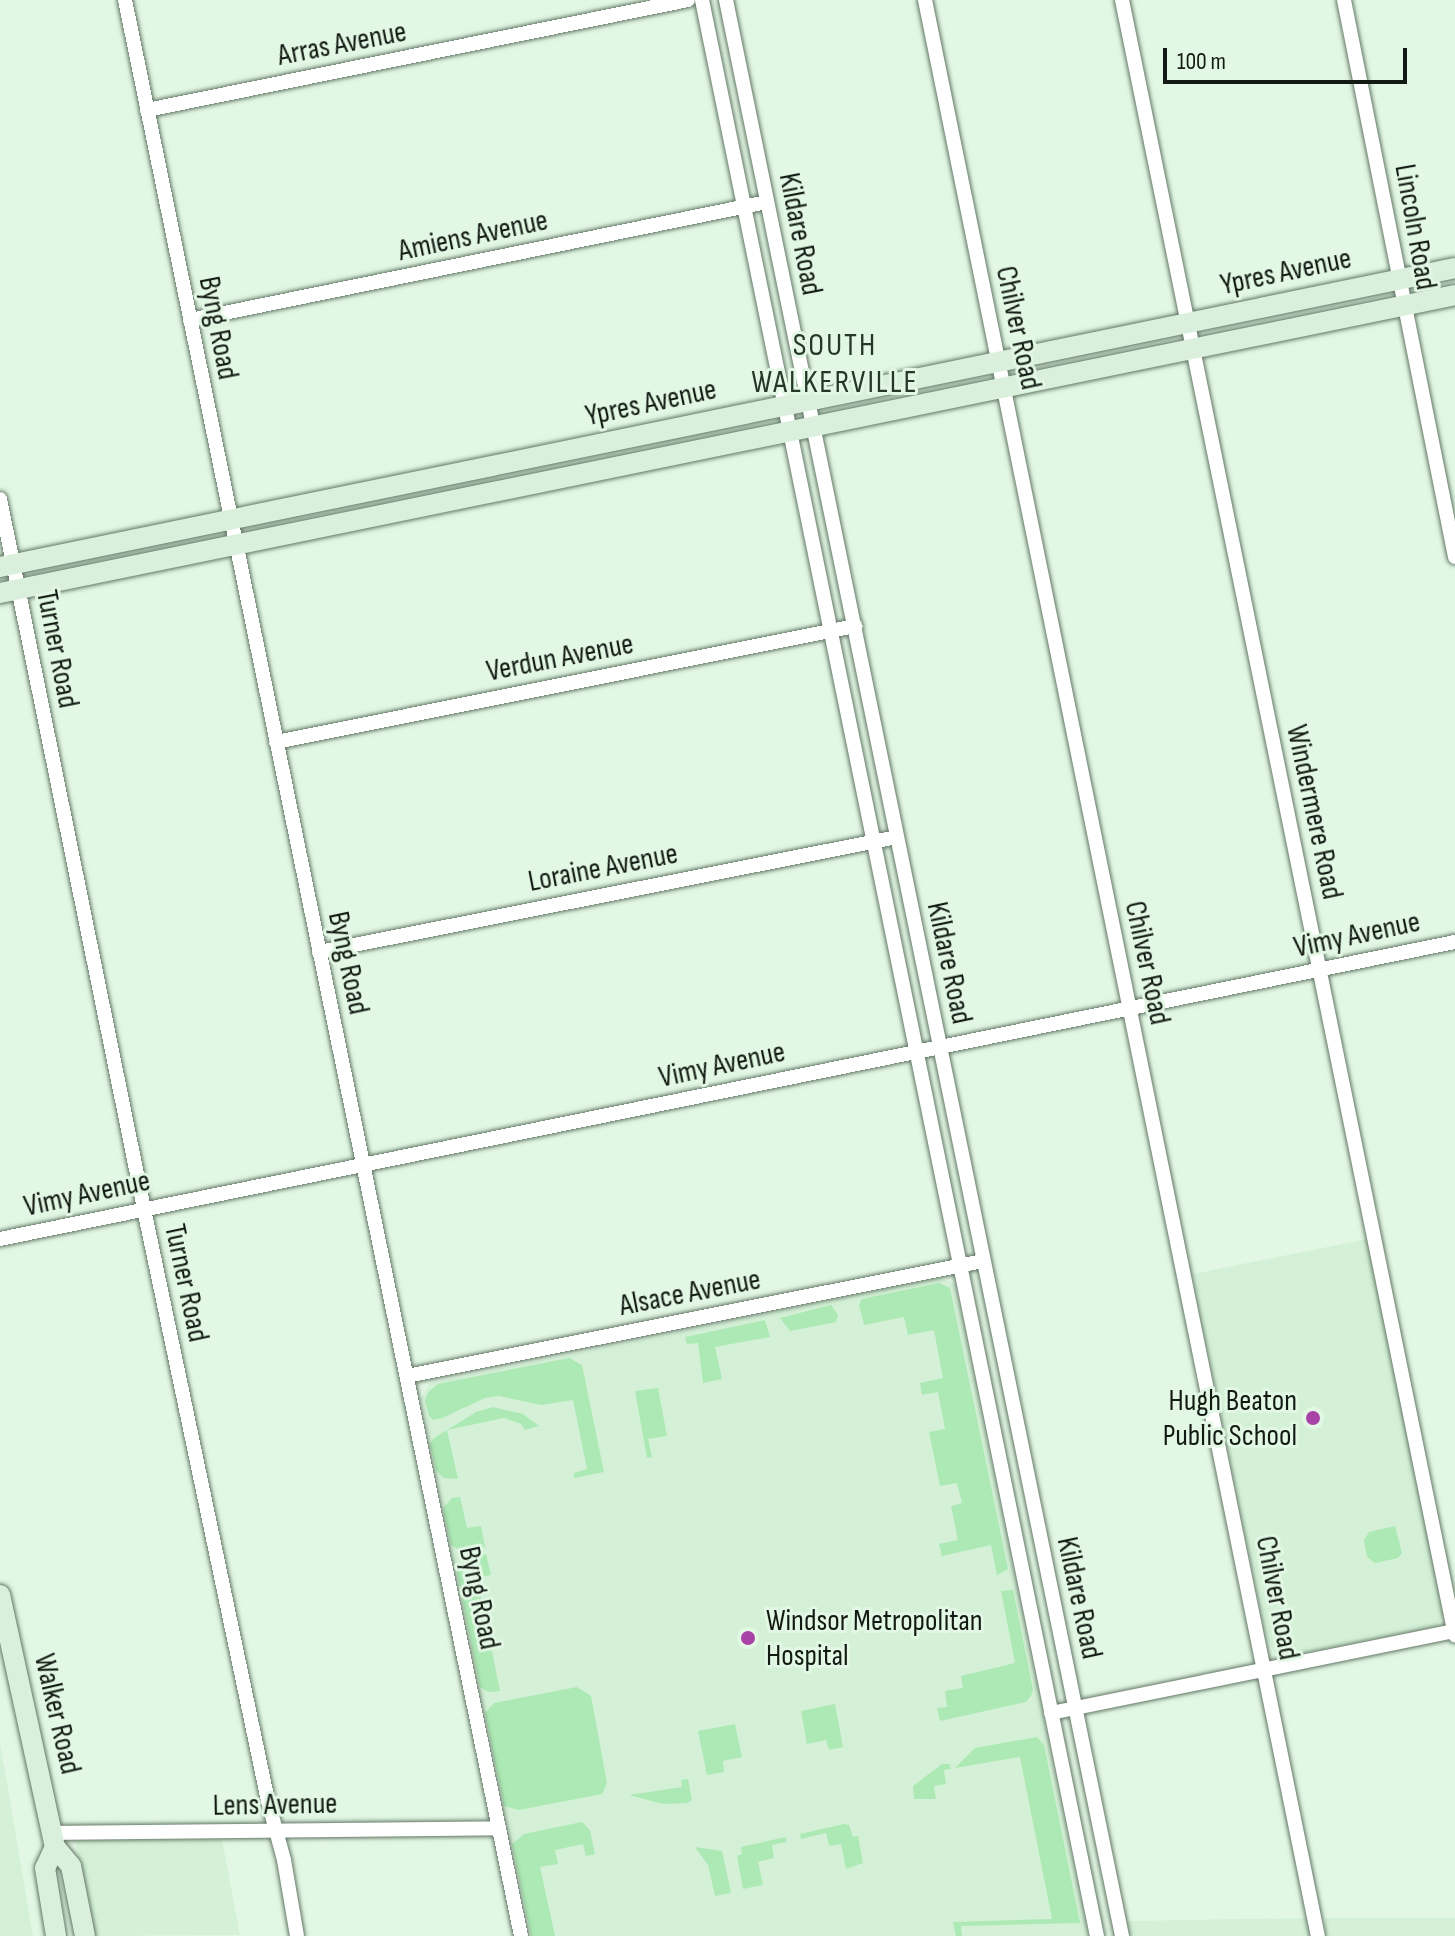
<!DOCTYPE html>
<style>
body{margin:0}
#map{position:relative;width:1455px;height:1936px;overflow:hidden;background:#e2f8e4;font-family:"Sofia Sans Condensed",sans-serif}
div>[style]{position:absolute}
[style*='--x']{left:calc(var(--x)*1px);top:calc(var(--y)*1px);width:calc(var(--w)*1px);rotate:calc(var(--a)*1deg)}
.built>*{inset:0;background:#d4f1d7;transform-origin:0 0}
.green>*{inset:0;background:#ace9b4}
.roads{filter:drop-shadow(0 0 2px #637766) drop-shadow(0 0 2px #637766)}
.street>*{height:14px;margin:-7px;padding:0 7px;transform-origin:7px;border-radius:7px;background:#fff}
.secondary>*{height:20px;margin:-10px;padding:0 10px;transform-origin:10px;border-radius:10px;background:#daf0dd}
.dots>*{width:22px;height:22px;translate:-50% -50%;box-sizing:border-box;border:4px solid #e2f8e4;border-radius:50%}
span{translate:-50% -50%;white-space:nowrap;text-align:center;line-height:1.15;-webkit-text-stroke:6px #e2f8e4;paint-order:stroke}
.street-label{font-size:30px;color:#121a13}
.poi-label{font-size:30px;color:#121a13}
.right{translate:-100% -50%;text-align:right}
.left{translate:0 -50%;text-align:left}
.neighbourhood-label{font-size:32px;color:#253728;letter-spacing:2px}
.scale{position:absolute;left:1163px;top:48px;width:244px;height:36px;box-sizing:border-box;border:4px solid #121a13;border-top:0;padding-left:10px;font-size:24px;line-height:28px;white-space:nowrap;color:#121a13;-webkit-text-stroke:6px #e2f8e4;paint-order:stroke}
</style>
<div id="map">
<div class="built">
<div style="clip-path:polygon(1367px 1239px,1444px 1612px,1437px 1626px,1298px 1654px,1275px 1654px,1266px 1636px,1193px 1274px)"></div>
<div style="clip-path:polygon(940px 1278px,955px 1284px,1088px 1936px,531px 1936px,421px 1398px,430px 1383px)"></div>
<div style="clip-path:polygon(0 1744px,5px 1771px,33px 1936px,0 1936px)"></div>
<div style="clip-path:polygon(222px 1839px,240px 1935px,95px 1936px,75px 1840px)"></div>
<div style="clip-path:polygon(1308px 1918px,1312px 1936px,1131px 1936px,1128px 1921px)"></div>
<div style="left:1325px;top:1918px;width:130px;height:18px"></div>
</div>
<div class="green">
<div style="clip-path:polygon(939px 1283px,950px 1288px,1008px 1569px,997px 1575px,991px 1545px,942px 1556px,939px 1544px,958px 1540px,951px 1506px,962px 1503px,957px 1483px,940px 1486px,929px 1432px,945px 1429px,938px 1392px,922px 1395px,920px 1383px,943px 1378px,934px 1330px,908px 1335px,904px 1317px,864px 1325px,859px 1305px,862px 1299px)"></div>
<div style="clip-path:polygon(831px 1305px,838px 1315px,836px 1322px,790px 1331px,780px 1318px)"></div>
<div style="clip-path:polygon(765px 1320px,770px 1337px,715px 1347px,722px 1379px,703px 1383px,698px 1343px,687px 1344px,685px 1337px)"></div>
<div style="clip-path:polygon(569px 1358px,582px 1365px,604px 1472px,574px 1478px,574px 1473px,587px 1469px,573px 1400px,541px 1405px,499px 1396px,485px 1398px,442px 1418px,433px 1420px,429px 1416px,425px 1400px,429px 1391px,438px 1384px)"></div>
<div style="clip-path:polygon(658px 1388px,667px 1436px,648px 1439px,652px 1457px,647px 1458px,635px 1391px)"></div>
<div style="clip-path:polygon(493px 1407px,523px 1414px,539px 1426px,525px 1430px,521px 1424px,504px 1418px,447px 1430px,458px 1479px,444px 1478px,436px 1470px,430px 1444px,434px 1438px,476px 1412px)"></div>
<div style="clip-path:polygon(460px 1497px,467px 1528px,481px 1526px,485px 1547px,462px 1552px,451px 1545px,443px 1508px,452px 1498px)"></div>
<div style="clip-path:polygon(1395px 1526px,1402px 1553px,1398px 1558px,1375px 1563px,1367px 1557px,1364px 1540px,1369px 1532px)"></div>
<div style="clip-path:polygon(486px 1554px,491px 1575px,477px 1578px,500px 1691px,489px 1692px,480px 1687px,457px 1573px,465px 1559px)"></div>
<div style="clip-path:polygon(1013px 1590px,1033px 1690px,1031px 1696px,1026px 1702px,940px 1721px,937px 1708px,947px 1707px,945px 1691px,963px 1688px,961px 1676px,1015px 1663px,1001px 1591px)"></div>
<div style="clip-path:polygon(577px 1687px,591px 1696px,607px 1783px,602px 1794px,519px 1810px,504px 1806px,485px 1713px,494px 1703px)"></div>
<div style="clip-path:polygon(835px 1704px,843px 1747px,829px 1750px,826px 1740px,807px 1744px,801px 1711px)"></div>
<div style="clip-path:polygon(735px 1724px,742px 1757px,723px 1761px,724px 1772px,707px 1775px,698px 1731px)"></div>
<div style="clip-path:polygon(1037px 1737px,1044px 1745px,1080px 1923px,961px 1926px,962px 1936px,956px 1936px,953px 1922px,1052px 1919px,1020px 1757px,955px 1768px,975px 1748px)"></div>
<div style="clip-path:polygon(942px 1764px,949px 1764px,951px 1769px,944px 1770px,946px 1784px,934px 1786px,936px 1799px,914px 1799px,913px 1786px)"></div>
<div style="clip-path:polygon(688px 1779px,692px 1800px,687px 1803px,663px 1804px,629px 1795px,682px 1787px,681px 1780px)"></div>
<div style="clip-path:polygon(582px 1822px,590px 1830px,595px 1854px,586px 1856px,583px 1844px,555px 1850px,558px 1864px,540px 1867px,555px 1936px,531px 1936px,512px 1844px,524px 1834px)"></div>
<div style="clip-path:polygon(844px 1824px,849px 1825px,853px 1837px,858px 1836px,863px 1863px,846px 1869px,841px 1844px,829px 1846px,826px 1833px,801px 1839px,800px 1834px)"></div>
<div style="clip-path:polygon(786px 1837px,786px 1842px,772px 1845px,774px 1858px,758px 1862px,763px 1885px,743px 1889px,737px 1856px,742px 1854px,741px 1847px)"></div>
<div style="clip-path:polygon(695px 1847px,722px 1851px,731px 1893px,715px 1896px,708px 1865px)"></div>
</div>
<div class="roads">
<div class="street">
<div style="--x:125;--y:0;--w:1976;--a:78.44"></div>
<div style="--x:702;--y:0;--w:1976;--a:78.47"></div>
<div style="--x:726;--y:0;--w:1976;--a:78.44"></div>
<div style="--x:925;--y:0;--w:1975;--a:78.53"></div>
<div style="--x:1122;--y:0;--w:1669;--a:78.49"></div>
<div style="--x:1344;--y:0;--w:568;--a:78.73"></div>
<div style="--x:147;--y:110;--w:552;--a:-11.49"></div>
<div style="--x:190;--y:320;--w:589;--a:-11.56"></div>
<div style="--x:0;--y:499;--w:724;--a:78.53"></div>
<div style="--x:144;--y:1209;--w:605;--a:78.17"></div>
<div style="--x:268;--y:1801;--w:61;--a:74.8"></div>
<div style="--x:284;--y:1860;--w:77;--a:80.3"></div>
<div style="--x:276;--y:742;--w:591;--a:-11.33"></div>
<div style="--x:319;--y:952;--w:589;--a:-11.25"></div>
<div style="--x:0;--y:1239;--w:1485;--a:-11.54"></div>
<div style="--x:407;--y:1376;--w:587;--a:-11.29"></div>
<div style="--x:1051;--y:1713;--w:412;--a:-11.5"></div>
<div style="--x:52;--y:1833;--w:447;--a:-0.6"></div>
</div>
<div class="secondary">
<div style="--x:0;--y:567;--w:1485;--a:-11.61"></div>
<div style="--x:0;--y:593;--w:1485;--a:-11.57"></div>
<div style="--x:0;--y:1595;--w:258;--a:77.7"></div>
<div style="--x:55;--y:1847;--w:25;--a:50"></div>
<div style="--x:71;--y:1866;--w:71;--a:78.7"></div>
<div style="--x:55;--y:1847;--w:23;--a:115"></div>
<div style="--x:45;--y:1868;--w:69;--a:80.8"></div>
</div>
</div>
<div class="dots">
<div style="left:1313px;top:1418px;background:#a942a7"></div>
<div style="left:748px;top:1638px;background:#a942a7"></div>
</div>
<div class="street-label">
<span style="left:342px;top:44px;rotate:-11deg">Arras Avenue</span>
<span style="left:1415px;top:227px;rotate:80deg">Lincoln Road</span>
<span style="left:800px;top:234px;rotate:79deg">Kildare Road</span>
<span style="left:473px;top:236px;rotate:-12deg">Amiens Avenue</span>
<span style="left:1286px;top:272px;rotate:-12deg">Ypres Avenue</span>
<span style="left:218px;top:328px;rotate:79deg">Byng Road</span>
<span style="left:1018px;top:328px;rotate:78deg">Chilver Road</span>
<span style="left:651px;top:403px;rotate:-12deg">Ypres Avenue</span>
<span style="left:57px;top:649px;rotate:79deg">Turner Road</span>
<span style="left:560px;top:658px;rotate:-11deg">Verdun Avenue</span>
<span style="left:1314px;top:812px;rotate:78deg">Windermere Road</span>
<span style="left:603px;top:868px;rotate:-11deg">Loraine Avenue</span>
<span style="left:1357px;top:935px;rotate:-12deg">Vimy Avenue</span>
<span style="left:348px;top:963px;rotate:78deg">Byng Road</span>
<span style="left:949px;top:963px;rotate:78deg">Kildare Road</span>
<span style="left:1147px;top:963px;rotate:78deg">Chilver Road</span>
<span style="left:722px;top:1065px;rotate:-12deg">Vimy Avenue</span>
<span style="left:87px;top:1194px;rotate:-12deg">Vimy Avenue</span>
<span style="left:186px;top:1283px;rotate:78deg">Turner Road</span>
<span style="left:690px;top:1293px;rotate:-11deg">Alsace Avenue</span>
<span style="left:479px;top:1598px;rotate:78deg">Byng Road</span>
<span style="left:1079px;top:1598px;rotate:78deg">Kildare Road</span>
<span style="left:1277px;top:1598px;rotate:79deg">Chilver Road</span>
<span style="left:57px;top:1714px;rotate:77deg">Walker Road</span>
<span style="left:275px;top:1805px;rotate:-1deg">Lens Avenue</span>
</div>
<div class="poi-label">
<span class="right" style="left:1297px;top:1418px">Hugh Beaton<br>Public School</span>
<span class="left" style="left:766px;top:1638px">Windsor Metropolitan<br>Hospital</span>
</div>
<div class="neighbourhood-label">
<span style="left:835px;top:365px">SOUTH<br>WALKERVILLE</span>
</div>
<div class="scale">100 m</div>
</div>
